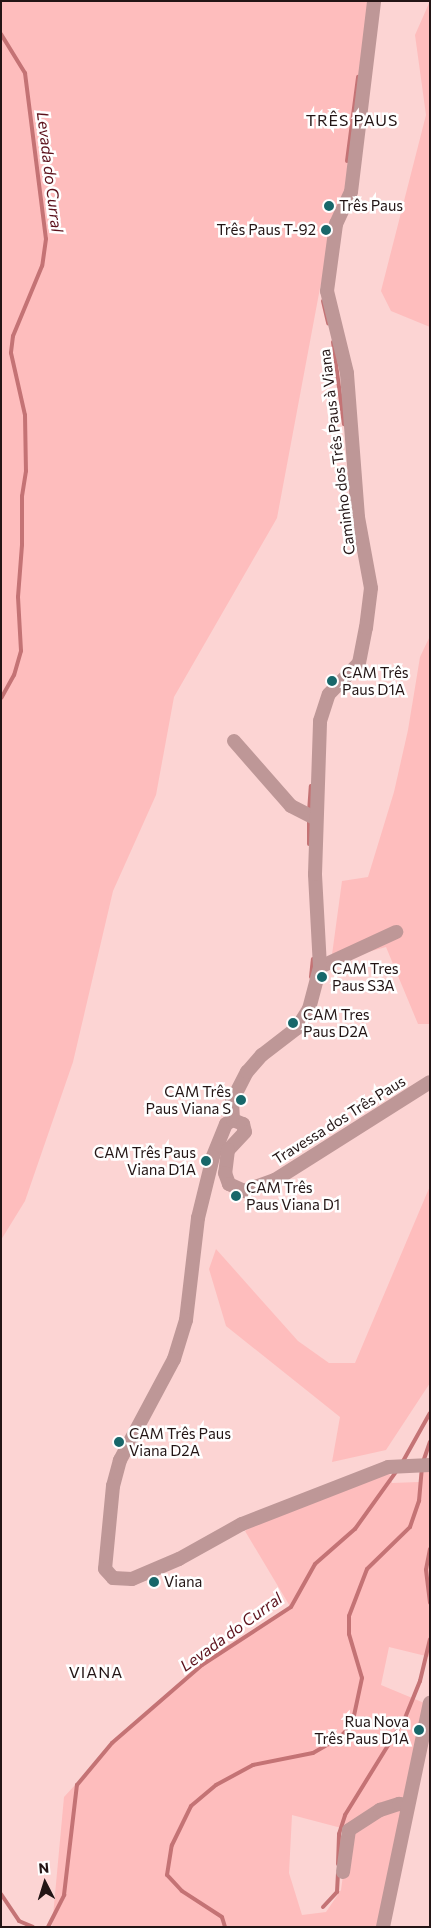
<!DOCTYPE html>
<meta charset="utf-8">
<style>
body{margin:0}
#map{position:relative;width:431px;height:1928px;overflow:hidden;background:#fcd4d3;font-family:Commissioner,sans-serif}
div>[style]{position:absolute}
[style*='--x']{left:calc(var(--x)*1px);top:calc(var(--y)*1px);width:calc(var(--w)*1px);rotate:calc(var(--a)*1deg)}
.green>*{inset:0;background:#febdbd}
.stream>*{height:4px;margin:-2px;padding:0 2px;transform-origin:2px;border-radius:2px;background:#c47375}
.street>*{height:14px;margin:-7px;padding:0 7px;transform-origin:7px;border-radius:7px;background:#be9797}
.dots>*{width:14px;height:14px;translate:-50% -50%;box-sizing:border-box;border:2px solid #fff;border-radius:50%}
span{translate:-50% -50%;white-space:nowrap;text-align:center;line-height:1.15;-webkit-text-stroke:5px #fff;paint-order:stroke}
.poi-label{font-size:15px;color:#231515}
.left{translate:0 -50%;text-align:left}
.right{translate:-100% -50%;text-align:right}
.street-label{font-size:15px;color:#231515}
.neighbourhood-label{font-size:16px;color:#231515;letter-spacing:1px}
.water-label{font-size:16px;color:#5c111b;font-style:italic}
.frame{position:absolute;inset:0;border:2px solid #231515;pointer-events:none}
.north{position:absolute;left:20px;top:1858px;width:50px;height:50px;-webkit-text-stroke:4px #fff;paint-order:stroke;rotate:355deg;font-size:14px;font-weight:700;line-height:20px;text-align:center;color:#231515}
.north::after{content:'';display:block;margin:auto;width:18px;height:22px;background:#231515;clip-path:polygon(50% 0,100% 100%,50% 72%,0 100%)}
</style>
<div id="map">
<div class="green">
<div style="clip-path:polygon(1px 1px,374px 1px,351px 192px,336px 224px,320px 288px,277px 518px,174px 697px,156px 795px,113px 891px,73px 1062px,25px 1201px,1px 1240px)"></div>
<div style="clip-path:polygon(430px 1px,430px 327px,391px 311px,381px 291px,426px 115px,415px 35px)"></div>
<div style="clip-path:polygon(430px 636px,430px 1024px,418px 1024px,386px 947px,331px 962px,342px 881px,368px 877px,394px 792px,408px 730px,420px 657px)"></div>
<div style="clip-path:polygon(430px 1186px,430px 1383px,386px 1450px,332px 1462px,340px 1417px,226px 1326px,209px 1269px,216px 1249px,298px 1341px,329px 1363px,355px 1363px)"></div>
<div style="clip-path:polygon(evenodd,388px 1467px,392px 1483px,419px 1482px,422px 1467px,430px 1467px,430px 1657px,389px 1647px,381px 1685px,429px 1705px,383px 1927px,52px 1927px,64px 1797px,113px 1744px,203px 1666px,291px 1608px,245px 1531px,269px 1517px,388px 1467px,292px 1815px,349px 1830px,341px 1890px,326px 1912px,302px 1915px,289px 1873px,292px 1815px)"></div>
</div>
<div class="stream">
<div style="--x:1;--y:34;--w:46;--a:58.4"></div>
<div style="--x:25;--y:73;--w:167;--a:82.8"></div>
<div style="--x:46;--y:239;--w:27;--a:98"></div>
<div style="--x:42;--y:266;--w:76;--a:112.5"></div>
<div style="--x:13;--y:336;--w:17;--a:97"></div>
<div style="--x:11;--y:353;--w:64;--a:77.3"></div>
<div style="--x:25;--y:415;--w:56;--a:89"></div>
<div style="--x:26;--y:471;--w:25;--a:99"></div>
<div style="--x:22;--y:496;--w:49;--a:90"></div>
<div style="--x:22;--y:545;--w:52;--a:94.4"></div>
<div style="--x:18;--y:597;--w:54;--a:86.8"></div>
<div style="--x:21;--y:651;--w:25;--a:106"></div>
<div style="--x:14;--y:675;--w:26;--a:119"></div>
<div style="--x:347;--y:161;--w:85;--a:-82.5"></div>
<div style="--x:323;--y:301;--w:23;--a:77"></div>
<div style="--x:333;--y:342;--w:83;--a:82.4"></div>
<div style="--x:309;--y:812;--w:26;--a:-86"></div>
<div style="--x:309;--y:844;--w:25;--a:-90"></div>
<div style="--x:311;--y:977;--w:18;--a:-84"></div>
<div style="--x:423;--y:1462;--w:21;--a:-71"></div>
<div style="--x:402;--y:1463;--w:57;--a:-60.8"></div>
<div style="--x:430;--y:1549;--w:21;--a:101"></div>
<div style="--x:426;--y:1570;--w:33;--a:83"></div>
<div style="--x:338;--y:1864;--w:30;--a:-88"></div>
<div style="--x:339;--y:1834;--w:20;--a:-72"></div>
<div style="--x:345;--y:1815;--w:114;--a:-58.3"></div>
<div style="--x:405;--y:1718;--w:40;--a:-68"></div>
<div style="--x:420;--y:1681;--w:43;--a:-76.6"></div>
<div style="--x:1;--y:1894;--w:32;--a:56"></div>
<div style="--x:19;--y:1921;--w:15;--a:23"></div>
<div style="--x:323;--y:1907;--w:21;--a:-47"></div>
<div style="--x:337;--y:1892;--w:18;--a:-87"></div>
<div style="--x:48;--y:1927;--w:36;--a:-63"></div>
<div style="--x:64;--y:1895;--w:111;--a:-83.3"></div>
<div style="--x:77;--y:1785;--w:55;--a:-50.2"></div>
<div style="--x:112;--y:1743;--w:119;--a:-40.9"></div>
<div style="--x:202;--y:1665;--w:106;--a:-33.1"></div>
<div style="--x:291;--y:1607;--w:49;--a:-60.8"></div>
<div style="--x:315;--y:1564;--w:53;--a:-41.2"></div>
<div style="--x:355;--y:1529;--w:74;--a:-54.4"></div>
<div style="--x:225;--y:1927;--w:10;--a:-107"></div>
<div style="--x:222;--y:1917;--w:48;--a:-147"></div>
<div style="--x:182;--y:1891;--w:22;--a:-133"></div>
<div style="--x:167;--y:1875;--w:30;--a:-81"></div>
<div style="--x:172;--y:1845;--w:43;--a:-64"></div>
<div style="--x:191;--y:1806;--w:33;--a:-40"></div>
<div style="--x:216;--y:1785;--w:42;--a:-28.4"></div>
<div style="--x:253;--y:1765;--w:61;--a:-11.3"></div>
<div style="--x:313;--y:1753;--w:30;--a:-30"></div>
<div style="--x:339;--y:1738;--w:18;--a:-45"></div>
<div style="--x:352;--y:1725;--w:48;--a:-78"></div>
<div style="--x:362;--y:1678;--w:46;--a:-106.5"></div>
<div style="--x:349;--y:1634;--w:18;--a:-90"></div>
<div style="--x:349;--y:1616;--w:50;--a:-69"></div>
<div style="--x:367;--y:1569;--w:60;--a:-44.3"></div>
<div style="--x:410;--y:1527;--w:28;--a:-71"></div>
<div style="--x:419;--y:1501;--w:32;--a:-85"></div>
</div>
<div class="street">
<div style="--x:234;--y:741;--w:86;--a:48.8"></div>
<div style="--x:291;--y:806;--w:28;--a:27"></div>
<div style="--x:320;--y:967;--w:84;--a:-24.7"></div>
<div style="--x:233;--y:1120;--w:19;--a:-93"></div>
<div style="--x:232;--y:1101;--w:33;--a:-63"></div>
<div style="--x:247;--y:1072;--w:23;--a:-49"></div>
<div style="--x:262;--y:1055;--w:44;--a:-37.6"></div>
<div style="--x:297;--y:1028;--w:22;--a:-58"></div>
<div style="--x:309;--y:1009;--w:43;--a:-75.3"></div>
<div style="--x:320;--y:967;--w:93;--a:-93.1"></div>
<div style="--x:315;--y:874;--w:153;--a:-88.1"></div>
<div style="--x:320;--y:721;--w:28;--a:-72"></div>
<div style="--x:329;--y:694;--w:43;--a:-45.9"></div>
<div style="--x:359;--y:663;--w:36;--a:-79"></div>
<div style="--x:366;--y:628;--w:40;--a:-82.9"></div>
<div style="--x:371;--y:588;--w:72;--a:-100.4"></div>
<div style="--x:358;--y:517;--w:144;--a:-94.4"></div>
<div style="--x:347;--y:373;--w:84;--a:-103.7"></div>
<div style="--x:327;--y:291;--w:68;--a:-82.3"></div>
<div style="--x:336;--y:224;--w:35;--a:-65"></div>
<div style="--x:351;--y:192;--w:192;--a:-83.1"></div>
<div style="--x:233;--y:1120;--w:8;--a:150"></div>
<div style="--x:226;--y:1124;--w:35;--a:112"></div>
<div style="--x:213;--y:1157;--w:63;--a:103.8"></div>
<div style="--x:198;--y:1218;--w:103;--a:96.7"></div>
<div style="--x:186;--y:1320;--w:41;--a:107.1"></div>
<div style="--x:174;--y:1359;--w:115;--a:118.1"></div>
<div style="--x:120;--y:1460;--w:27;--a:105"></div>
<div style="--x:113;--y:1486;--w:83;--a:95.5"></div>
<div style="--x:105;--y:1569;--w:12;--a:48"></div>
<div style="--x:113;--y:1578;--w:19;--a:3"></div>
<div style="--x:132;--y:1579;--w:51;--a:-23.1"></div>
<div style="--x:179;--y:1559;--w:72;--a:-29.1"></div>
<div style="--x:242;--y:1524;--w:157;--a:-21.3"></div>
<div style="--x:388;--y:1467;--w:42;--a:-2.7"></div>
<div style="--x:233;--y:1120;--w:11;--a:22"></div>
<div style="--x:243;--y:1124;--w:8;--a:76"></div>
<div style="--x:245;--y:1132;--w:25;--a:133"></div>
<div style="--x:228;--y:1150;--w:23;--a:97"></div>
<div style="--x:225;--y:1173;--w:12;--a:70"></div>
<div style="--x:229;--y:1184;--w:17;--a:25"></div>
<div style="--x:244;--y:1191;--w:33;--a:-20"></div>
<div style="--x:275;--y:1180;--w:183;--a:-32.3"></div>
<div style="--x:343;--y:1872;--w:42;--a:-81.9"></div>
<div style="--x:349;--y:1830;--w:37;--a:-33"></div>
<div style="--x:380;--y:1810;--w:20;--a:-18"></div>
<div style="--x:399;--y:1804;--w:8;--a:7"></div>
<div style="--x:383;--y:1927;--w:229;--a:-78.2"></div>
</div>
<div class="dots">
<div style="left:329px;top:206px;background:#18676a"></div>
<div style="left:326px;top:230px;background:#18676a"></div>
<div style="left:332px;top:681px;background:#18676a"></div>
<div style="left:322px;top:977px;background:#18676a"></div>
<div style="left:293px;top:1023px;background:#18676a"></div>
<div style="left:241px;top:1100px;background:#18676a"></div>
<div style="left:206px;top:1161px;background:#18676a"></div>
<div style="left:236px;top:1196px;background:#18676a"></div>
<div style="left:119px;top:1442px;background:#18676a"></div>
<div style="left:154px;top:1582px;background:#18676a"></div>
<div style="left:419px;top:1730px;background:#18676a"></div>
</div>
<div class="poi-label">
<span class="left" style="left:339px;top:206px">Três Paus</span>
<span class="right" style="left:316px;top:230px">Três Paus T-92</span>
<span class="left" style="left:342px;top:681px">CAM Três<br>Paus D1A</span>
<span class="left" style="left:332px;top:977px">CAM Tres<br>Paus S3A</span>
<span class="left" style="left:303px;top:1023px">CAM Tres<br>Paus D2A</span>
<span class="right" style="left:231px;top:1100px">CAM Três<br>Paus Viana S</span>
<span class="right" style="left:196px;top:1161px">CAM Três Paus<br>Viana D1A</span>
<span class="left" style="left:246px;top:1196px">CAM Três<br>Paus Viana D1</span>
<span class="left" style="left:129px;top:1442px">CAM Três Paus<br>Viana D2A</span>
<span class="left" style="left:164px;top:1582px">Viana</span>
<span class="right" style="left:409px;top:1730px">Rua Nova<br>Três Paus D1A</span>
</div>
<div class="street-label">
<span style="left:337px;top:452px;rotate:-97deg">Caminho dos Três Paus à Viana</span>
<span style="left:339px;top:1120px;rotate:-32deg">Travessa dos Três Paus</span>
</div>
<div class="neighbourhood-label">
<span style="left:352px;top:120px">TRÊS PAUS</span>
<span style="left:96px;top:1672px">VIANA</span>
</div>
<div class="water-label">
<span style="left:50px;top:172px;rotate:83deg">Levada do Curral</span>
<span style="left:231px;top:1632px;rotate:-36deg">Levada do Curral</span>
</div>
<div class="frame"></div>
<div class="north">N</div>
</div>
